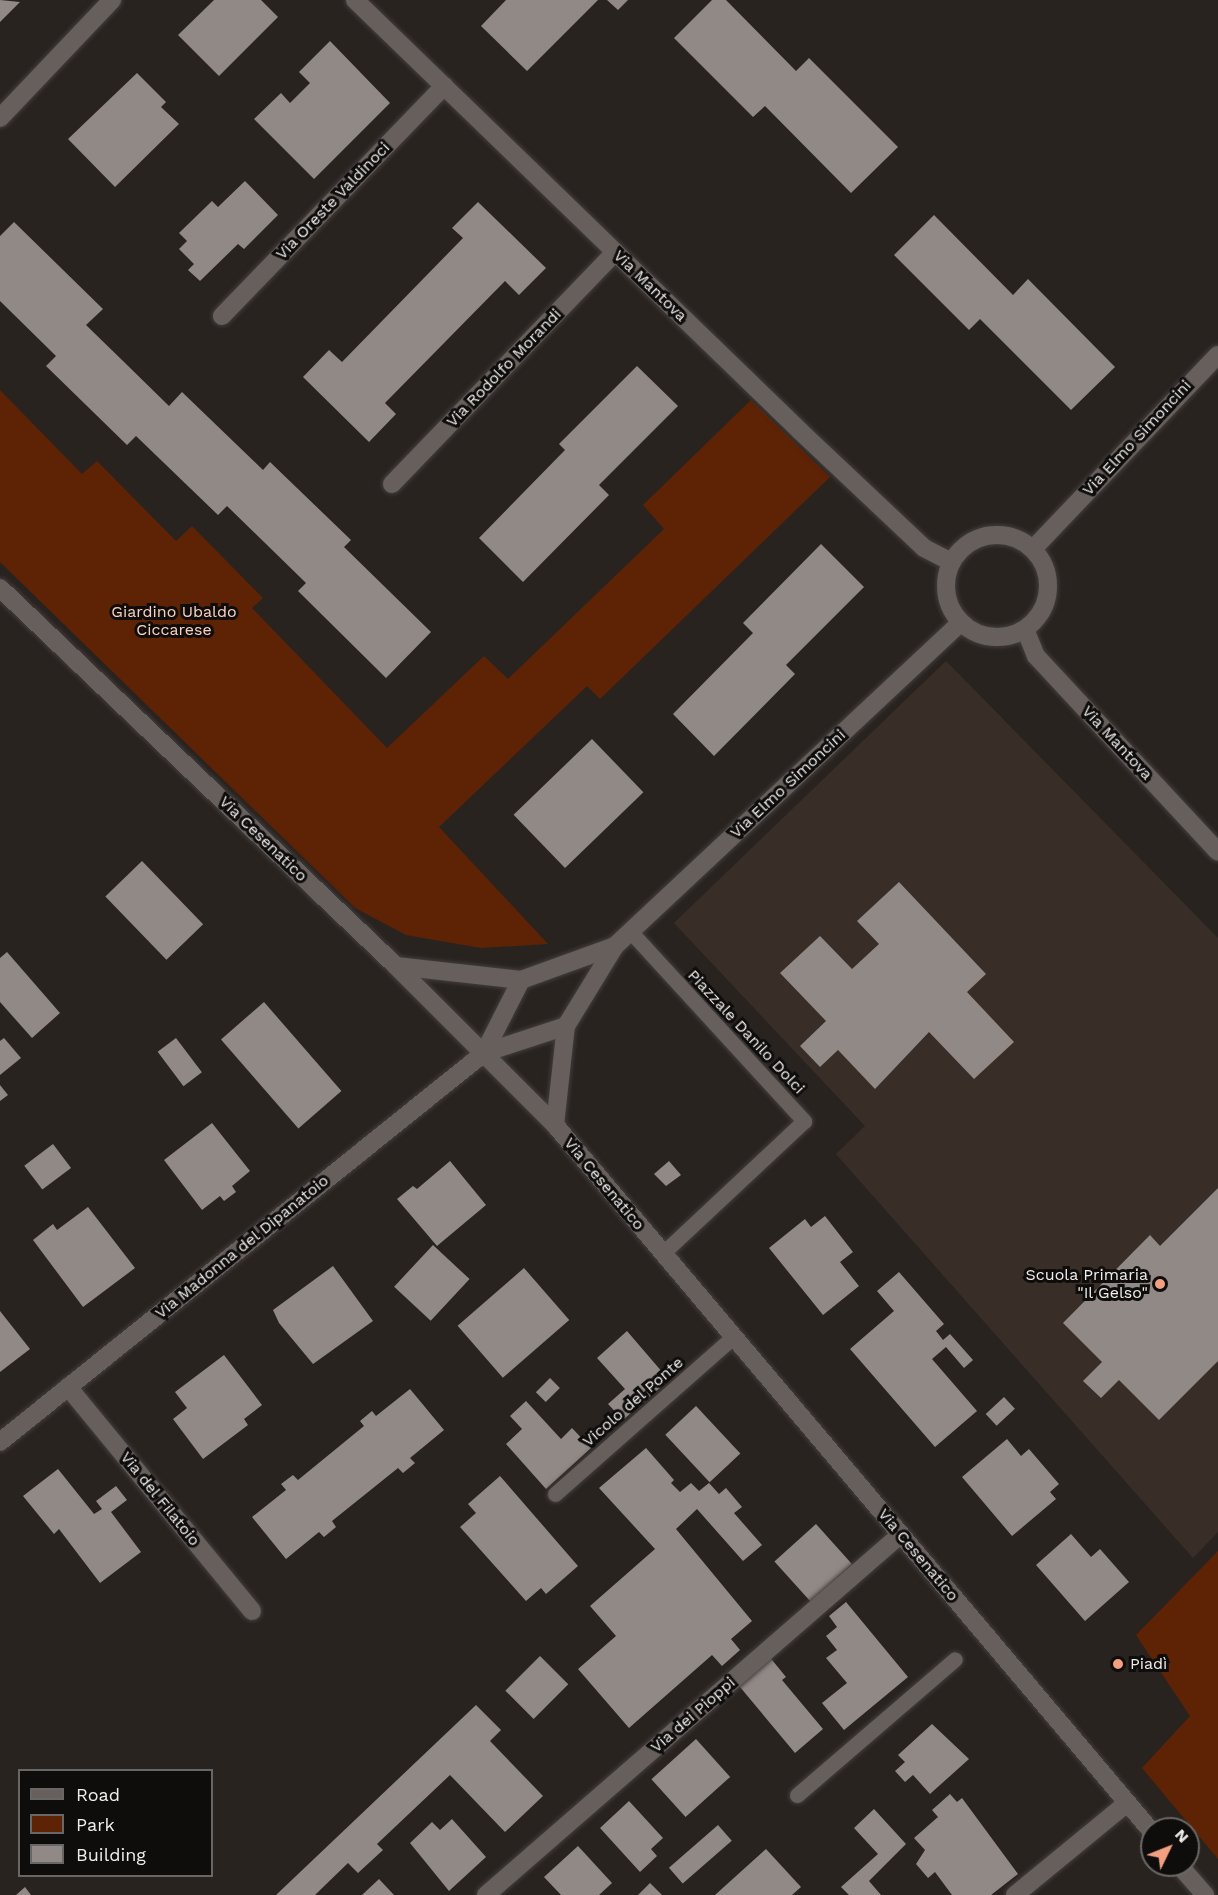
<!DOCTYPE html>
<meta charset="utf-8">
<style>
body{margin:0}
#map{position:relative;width:1218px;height:1895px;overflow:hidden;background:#292320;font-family:"Work Sans",sans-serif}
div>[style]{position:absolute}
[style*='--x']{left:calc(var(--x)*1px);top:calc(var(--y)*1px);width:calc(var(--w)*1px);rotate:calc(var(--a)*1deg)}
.built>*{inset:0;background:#392d28}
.green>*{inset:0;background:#5e2205}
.building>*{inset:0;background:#918986;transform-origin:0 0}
.roads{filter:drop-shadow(0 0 2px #423e3c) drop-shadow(0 0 2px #423e3c)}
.lane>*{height:15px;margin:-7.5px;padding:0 7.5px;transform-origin:7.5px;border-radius:7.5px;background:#675f5c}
.street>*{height:18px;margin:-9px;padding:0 9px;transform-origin:9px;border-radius:9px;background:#675f5c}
.street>.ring{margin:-9px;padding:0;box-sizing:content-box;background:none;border:18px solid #675f5c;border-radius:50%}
.secondary>*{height:18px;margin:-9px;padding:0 9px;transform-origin:9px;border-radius:9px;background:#675f5c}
.dots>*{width:16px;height:16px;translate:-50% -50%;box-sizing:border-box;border:3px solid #0f0d0c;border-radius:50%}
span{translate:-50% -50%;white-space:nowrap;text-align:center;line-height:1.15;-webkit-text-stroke:6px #0f0d0c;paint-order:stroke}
.street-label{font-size:16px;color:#f1edeb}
.park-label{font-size:16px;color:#fad0c0}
.poi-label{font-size:16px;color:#f1edeb}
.right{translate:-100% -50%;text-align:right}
.left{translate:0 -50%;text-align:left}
.legend{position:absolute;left:18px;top:1769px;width:195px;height:108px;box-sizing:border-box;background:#0f0d0c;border:2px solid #696765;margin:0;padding:8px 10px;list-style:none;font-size:18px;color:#f1edeb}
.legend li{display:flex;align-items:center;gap:12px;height:30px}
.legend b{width:30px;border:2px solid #696765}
.north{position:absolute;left:1140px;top:1817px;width:60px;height:60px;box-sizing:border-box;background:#0f0d0c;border:2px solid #696765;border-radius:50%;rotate:47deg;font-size:16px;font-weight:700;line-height:24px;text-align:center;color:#f1edeb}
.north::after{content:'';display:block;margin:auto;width:21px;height:27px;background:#f2a080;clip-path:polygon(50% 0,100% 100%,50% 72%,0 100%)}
</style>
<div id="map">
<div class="built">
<div style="clip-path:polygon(946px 661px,1218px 938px,1218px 1532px,1193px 1558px,836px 1154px,865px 1126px,674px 923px)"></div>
</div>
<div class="green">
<div style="clip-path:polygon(0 390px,82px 474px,97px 461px,176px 541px,192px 526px,263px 598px,252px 608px,387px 748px,484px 656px,508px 679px,664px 529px,643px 505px,751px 400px,830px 477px,600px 699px,587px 686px,439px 827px,548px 944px,481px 948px,406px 935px,355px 908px,0 562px)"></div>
<div style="clip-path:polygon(1218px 1551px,1218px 1859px,1142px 1768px,1190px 1716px,1136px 1635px)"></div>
</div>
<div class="building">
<div style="clip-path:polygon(0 0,20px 2px,0 22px)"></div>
<div style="clip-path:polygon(214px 0,261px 0,278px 17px,219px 76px,178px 35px)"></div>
<div style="clip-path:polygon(506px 0,598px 0,527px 71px,481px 26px)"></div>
<div style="clip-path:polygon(607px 0,628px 0,618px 10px)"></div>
<div style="clip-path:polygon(712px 0,726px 0,796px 71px,809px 58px,898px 147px,851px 193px,765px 106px,753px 117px,674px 38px)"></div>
<div style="clip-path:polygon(330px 41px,390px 103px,314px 179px,254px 119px,281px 93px,290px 103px,310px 83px,299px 72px)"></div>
<div style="clip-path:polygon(137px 73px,166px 102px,161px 107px,179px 124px,115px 187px,68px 139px)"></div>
<div style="clip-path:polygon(245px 181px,278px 215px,244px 249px,238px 244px,200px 281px,188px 270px,194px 264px,179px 249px,187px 241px,179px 233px,212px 201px,218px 207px)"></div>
<div style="clip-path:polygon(478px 202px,546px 268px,519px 295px,505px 281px,385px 403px,396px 414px,369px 442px,303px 377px,329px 350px,342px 362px,463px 238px,452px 228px)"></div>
<div style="clip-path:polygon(934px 215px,1013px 295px,1028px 279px,1115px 367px,1071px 410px,980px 319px,969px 330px,894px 255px)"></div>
<div style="clip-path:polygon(14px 222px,103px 309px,86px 325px,122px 360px,169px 406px,182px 392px,263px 470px,270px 462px,351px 540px,344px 547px,431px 632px,386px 678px,298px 591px,306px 583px,227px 506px,218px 515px,136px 436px,127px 445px,46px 366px,56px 356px,0 301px,0 236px)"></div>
<div style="clip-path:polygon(637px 366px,678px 406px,599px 485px,609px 495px,523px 582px,479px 538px,565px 450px,559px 444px)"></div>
<div style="clip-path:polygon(821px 544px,864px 587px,786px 665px,795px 674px,714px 756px,673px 714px,753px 633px,743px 623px)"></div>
<div style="left:592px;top:739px;width:74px;height:109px;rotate:46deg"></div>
<div style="left:142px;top:861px;width:88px;height:51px;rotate:46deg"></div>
<div style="clip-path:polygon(899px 882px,986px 974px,967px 992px,1014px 1042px,974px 1079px,929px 1032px,875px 1089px,838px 1050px,820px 1067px,800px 1046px,826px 1021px,780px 973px,820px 936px,852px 969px,879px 944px,857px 921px)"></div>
<div style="clip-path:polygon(7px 952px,60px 1013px,32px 1038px,0 1002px,0 958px)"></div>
<div style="left:264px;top:1002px;width:118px;height:57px;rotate:49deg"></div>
<div style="clip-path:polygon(4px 1038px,21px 1058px,0 1075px,0 1041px)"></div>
<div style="left:176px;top:1038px;width:43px;height:23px;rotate:53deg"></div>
<div style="clip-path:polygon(0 1085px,8px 1095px,0 1101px)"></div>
<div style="clip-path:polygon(212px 1123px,250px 1171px,232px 1186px,236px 1192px,224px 1201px,220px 1196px,202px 1210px,164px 1160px)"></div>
<div style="left:53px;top:1144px;width:30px;height:36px;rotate:53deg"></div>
<div style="clip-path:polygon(450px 1161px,486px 1205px,437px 1246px,397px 1199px,413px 1186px,417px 1189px)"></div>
<div style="clip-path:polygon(669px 1161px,681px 1175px,666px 1186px,654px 1174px)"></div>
<div style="clip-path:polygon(1218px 1188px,1218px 1361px,1159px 1420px,1119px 1380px,1101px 1398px,1083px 1381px,1102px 1362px,1063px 1323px,1150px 1235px,1160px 1246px)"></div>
<div style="clip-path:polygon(88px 1207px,135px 1268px,83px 1307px,33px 1240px,53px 1224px,57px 1230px)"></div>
<div style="clip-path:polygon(825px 1216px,853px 1252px,840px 1262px,859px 1286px,823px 1315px,769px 1248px,805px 1219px,811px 1227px)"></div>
<div style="left:433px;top:1245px;width:50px;height:57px;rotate:43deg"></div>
<div style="clip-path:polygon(333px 1266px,373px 1321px,313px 1364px,279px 1323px,273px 1310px)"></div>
<div style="left:524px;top:1268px;width:69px;height:88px;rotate:49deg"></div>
<div style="clip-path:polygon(899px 1272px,944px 1324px,936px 1331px,943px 1340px,950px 1334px,973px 1360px,964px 1368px,946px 1347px,932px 1359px,977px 1411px,935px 1447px,850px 1349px,894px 1311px,877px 1291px)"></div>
<div style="clip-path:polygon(0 1311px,30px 1349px,0 1372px)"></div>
<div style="clip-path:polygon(627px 1331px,669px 1380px,623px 1420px,608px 1404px,625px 1389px,597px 1358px)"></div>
<div style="clip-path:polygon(224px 1355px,262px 1405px,244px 1419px,248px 1425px,203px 1459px,173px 1419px,187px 1408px,175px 1392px)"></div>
<div style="left:550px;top:1378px;width:14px;height:20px;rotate:45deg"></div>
<div style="clip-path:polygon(410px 1389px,444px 1430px,410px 1458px,415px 1463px,403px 1473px,398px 1468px,332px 1521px,336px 1527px,324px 1537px,319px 1532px,286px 1559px,252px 1517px,286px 1490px,281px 1484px,293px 1475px,298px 1480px,364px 1426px,360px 1421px,372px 1411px,376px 1416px)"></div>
<div style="left:1004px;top:1397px;width:16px;height:25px;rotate:47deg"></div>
<div style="clip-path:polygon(526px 1401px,561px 1439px,572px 1428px,591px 1448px,546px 1489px,506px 1444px,522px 1429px,510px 1416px)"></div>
<div style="left:696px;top:1406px;width:65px;height:42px;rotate:47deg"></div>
<div style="clip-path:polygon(1007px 1439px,1021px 1456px,1029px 1449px,1059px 1484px,1050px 1492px,1056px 1499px,1012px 1536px,962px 1477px)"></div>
<div style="clip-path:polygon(646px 1448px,674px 1480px,671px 1483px,680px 1492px,691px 1483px,699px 1491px,709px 1483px,719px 1494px,726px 1488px,742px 1507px,734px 1513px,762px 1545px,743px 1561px,697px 1509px,676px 1529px,752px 1621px,731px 1639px,740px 1650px,722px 1666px,712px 1655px,629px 1728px,578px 1669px,616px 1636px,590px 1606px,655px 1549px,599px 1488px)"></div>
<div style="clip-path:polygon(58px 1469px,94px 1514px,102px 1509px,96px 1501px,116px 1486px,127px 1500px,111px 1512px,141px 1552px,100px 1583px,59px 1529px,54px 1534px,23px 1496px)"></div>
<div style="clip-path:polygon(500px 1476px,578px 1566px,546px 1594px,541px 1588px,526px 1601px,460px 1527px,476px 1513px,468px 1504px)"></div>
<div style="left:816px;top:1524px;width:54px;height:56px;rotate:48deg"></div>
<div style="clip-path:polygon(1071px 1534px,1091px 1557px,1100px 1549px,1129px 1582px,1085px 1621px,1036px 1565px)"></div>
<div style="clip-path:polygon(846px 1602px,908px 1677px,844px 1730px,822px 1703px,847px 1683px,826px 1658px,837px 1650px,826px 1636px,837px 1627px,829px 1616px)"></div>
<div style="clip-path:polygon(768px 1655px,786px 1677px,782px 1680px,823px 1729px,795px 1753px,735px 1681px)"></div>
<div style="left:540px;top:1656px;width:40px;height:49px;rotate:45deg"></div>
<div style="clip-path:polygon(476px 1705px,501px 1730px,490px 1741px,543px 1796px,505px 1832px,450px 1775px,377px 1844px,383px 1850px,358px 1873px,348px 1863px,315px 1895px,276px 1895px)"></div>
<div style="clip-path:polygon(932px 1724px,969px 1759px,930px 1794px,913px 1775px,905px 1782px,895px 1771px,905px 1762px,898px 1755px)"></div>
<div style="left:696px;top:1739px;width:51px;height:60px;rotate:48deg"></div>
<div style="clip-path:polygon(950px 1794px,957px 1802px,962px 1798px,1018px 1874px,991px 1895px,952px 1895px,935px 1872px,928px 1878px,916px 1864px,925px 1850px,914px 1838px,938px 1817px,932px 1810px)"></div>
<div style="clip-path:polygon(629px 1801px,663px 1838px,651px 1849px,657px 1856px,640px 1872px,600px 1828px)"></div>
<div style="clip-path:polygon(874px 1809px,906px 1844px,869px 1881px,881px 1895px,849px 1895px,841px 1887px,878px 1854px,854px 1828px)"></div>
<div style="clip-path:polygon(452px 1819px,486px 1857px,449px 1891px,410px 1843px,432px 1822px,440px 1830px)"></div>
<div style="left:718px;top:1825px;width:21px;height:65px;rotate:49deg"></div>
<div style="clip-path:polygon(578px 1846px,612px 1883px,599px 1895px,561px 1895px,544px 1877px)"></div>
<div style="clip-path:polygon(766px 1849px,801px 1887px,792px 1895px,715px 1895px)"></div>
<div style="clip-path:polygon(379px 1879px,394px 1895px,362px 1895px)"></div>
<div style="clip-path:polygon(650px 1883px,662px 1895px,638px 1895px)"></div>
<div style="clip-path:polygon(25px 1887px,31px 1895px,16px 1895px)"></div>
</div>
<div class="roads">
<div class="lane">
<div style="--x:630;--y:931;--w:258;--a:47.5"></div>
<div style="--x:804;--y:1121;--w:193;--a:136.9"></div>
<div style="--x:555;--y:1494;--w:239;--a:-41.4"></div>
<div style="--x:797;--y:1795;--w:208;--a:-40.7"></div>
</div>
<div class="street">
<div style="--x:355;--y:0;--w:620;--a:44.08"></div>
<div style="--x:800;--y:431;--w:170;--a:43.3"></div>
<div style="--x:924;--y:548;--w:30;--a:27"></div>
<div style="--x:0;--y:118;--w:163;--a:-46.5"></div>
<div style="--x:222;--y:316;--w:320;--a:-46"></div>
<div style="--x:392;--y:484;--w:322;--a:-46.1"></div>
<div class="ring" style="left:946px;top:535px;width:84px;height:84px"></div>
<div style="--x:1033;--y:549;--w:268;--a:-46.4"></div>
<div style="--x:1025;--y:629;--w:29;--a:68"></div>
<div style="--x:1036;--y:656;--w:267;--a:47.1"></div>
<div style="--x:396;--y:966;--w:126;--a:6.4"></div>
<div style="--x:521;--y:980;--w:100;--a:-19.9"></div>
<div style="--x:484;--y:1053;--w:82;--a:-63.1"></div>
<div style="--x:555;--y:1125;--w:100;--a:-83.7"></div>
<div style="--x:566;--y:1026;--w:94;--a:-58.5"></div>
<div style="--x:615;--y:946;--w:474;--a:-43.1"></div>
<div style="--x:68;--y:1387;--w:290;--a:50.6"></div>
<div style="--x:0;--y:1442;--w:621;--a:-38.79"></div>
<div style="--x:484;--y:1053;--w:86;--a:-18.2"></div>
<div style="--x:486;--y:1895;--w:549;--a:-41.01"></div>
<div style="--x:1015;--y:1895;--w:145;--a:-39.4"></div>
</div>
<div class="secondary">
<div style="--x:0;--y:588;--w:547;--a:43.67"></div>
<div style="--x:396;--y:966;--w:225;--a:45"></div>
<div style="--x:555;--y:1125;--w:925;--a:49.82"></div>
<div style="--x:1179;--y:1865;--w:40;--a:49"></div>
</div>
</div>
<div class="dots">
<div style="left:1160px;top:1284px;background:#f2a080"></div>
<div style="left:1118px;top:1664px;background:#f2a080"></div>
</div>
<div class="street-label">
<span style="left:333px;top:201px;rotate:-46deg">Via Oreste Valdinoci</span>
<span style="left:650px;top:286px;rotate:44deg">Via Mantova</span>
<span style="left:504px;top:368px;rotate:-46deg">Via Rodolfo Morandi</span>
<span style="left:1137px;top:438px;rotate:-47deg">Via Elmo Simoncini</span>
<span style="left:1117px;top:743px;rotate:47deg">Via Mantova</span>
<span style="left:788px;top:784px;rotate:-43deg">Via Elmo Simoncini</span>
<span style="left:263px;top:839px;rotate:44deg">Via Cesenatico</span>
<span style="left:746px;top:1032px;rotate:47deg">Piazzale Danilo Dolci</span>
<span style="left:604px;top:1184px;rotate:50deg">Via Cesenatico</span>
<span style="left:242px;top:1247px;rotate:-39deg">Via Madonna del Dipanatoio</span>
<span style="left:633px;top:1402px;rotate:-41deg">Vicolo del Ponte</span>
<span style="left:160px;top:1499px;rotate:51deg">Via del Filatoio</span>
<span style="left:918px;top:1555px;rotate:50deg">Via Cesenatico</span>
<span style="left:693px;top:1715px;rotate:-41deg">Via dei Pioppi</span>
</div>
<div class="park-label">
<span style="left:174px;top:621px">Giardino Ubaldo<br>Ciccarese</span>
</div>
<div class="poi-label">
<span class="right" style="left:1148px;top:1284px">Scuola Primaria<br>"Il Gelso"</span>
<span class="left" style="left:1130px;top:1664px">Piadì</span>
</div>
<ul class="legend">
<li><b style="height:8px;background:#675f5c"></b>Road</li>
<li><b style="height:16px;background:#5e2205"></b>Park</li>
<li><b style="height:16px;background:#918986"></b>Building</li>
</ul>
<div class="north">N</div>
</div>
